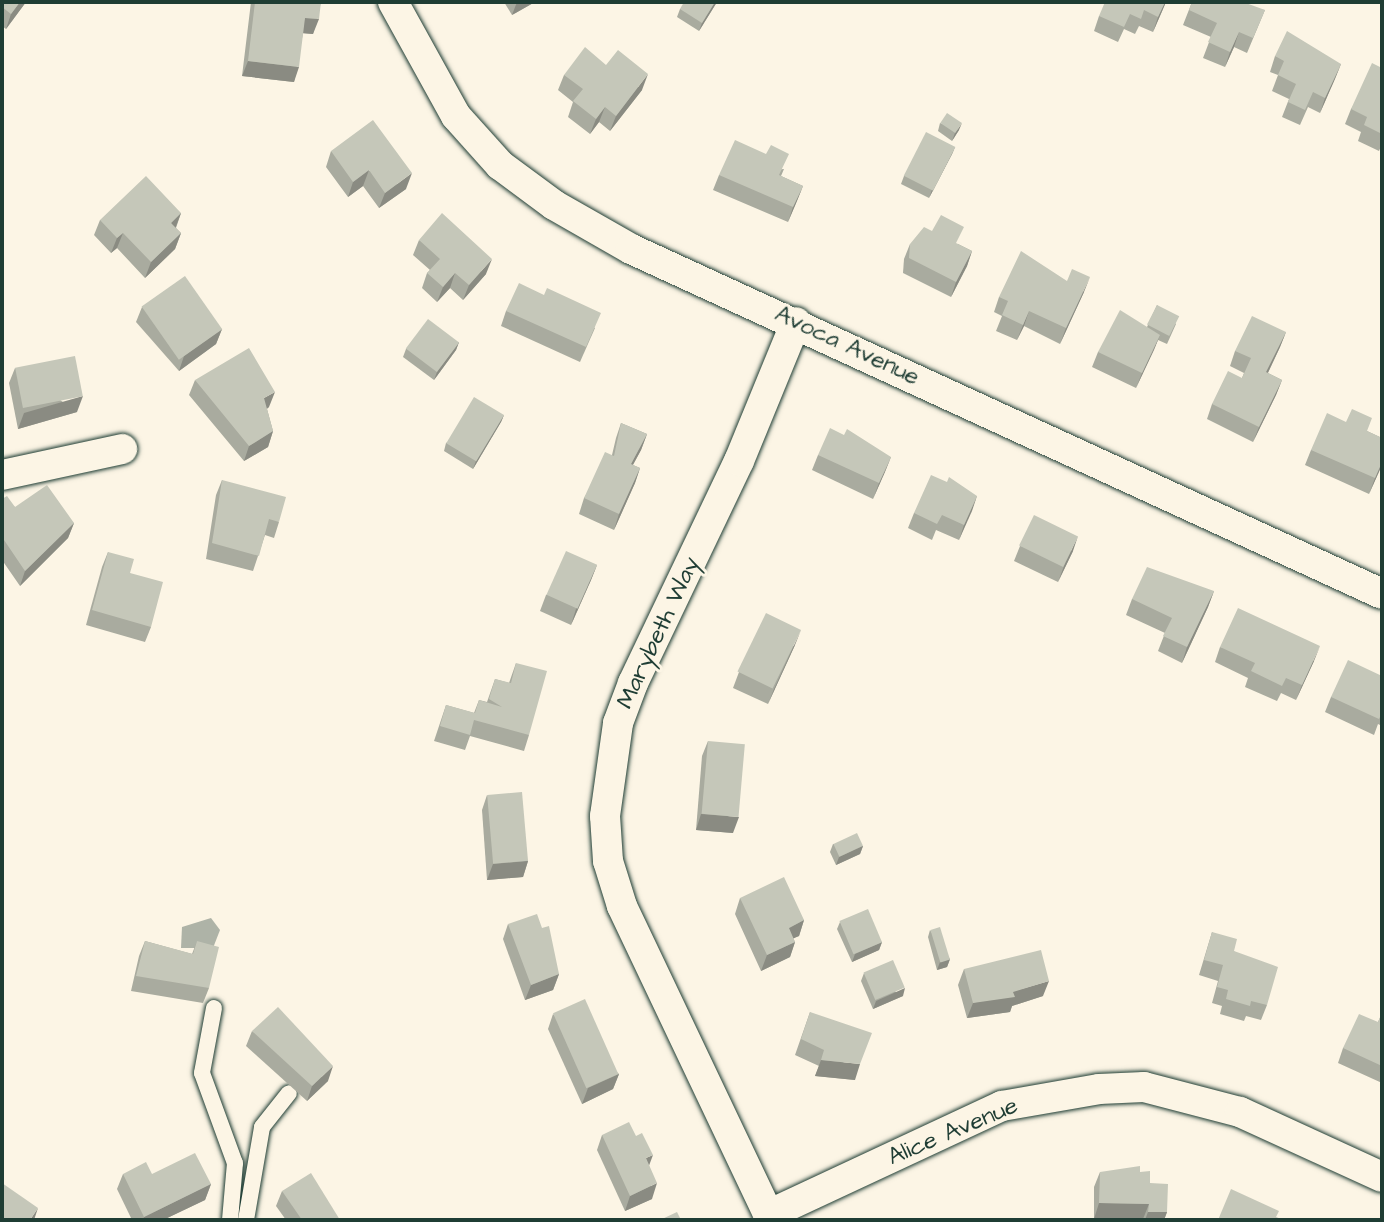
<!DOCTYPE html>
<style>
body{margin:0}
#map{position:relative;width:1384px;height:1222px;overflow:hidden;background:#fcf5e5;font-family:"Architects Daughter",sans-serif}
div>[style]{position:absolute}
[style*='--x']{left:calc(var(--x)*1px);top:calc(var(--y)*1px);width:calc(var(--w)*1px);rotate:calc(var(--a)*1deg)}
.water>*{inset:0;background:#aeb3a7}
.roads{filter:drop-shadow(0 0 2px #1f3d34) drop-shadow(0 0 2px #1f3d34)}
.service>*{height:16px;margin:-8px;padding:0 8px;transform-origin:8px;border-radius:8px;background:#fcf5e5}
.minor>*{height:30px;margin:-15px;padding:0 15px;transform-origin:15px;border-radius:15px;background:#fcf5e5}
.wall>*{inset:0;background:#a9ab9f}
.shaded-wall>*{inset:0;background:#8a8b82}
.building>*{inset:0;background:#c5c7b9;transform-origin:0 0}
span{translate:-50% -50%;white-space:nowrap;text-align:center;line-height:1.15;-webkit-text-stroke:6px #fcf5e5;paint-order:stroke}
.street-label{font-size:24px;color:#1f3d34}
.frame{position:absolute;inset:0;border:4px solid #1f3d34;pointer-events:none}
</style>
<div id="map">
<div class="water">
<div style="clip-path:polygon(211px 918px,220px 930px,213px 948px,181px 948px,182px 927px)"></div>
</div>
<div class="roads">
<div class="service">
<div style="--x:214;--y:1008;--w:66;--a:100.5"></div>
<div style="--x:202;--y:1073;--w:96;--a:69.9"></div>
<div style="--x:235;--y:1163;--w:57;--a:95"></div>
<div style="--x:246;--y:1220;--w:94;--a:-80.2"></div>
<div style="--x:262;--y:1127;--w:43;--a:-51.5"></div>
</div>
<div class="minor">
<div style="--x:393;--y:2;--w:130;--a:61.1"></div>
<div style="--x:456;--y:116;--w:66;--a:48.1"></div>
<div style="--x:500;--y:165;--w:67;--a:36.5"></div>
<div style="--x:554;--y:205;--w:89;--a:29.7"></div>
<div style="--x:631;--y:249;--w:826;--a:24.67"></div>
<div style="--x:2;--y:475;--w:123;--a:-12.2"></div>
<div style="--x:768;--y:1215;--w:258;--a:-25"></div>
<div style="--x:1002;--y:1106;--w:98;--a:-9.9"></div>
<div style="--x:1099;--y:1089;--w:45;--a:-2.5"></div>
<div style="--x:1144;--y:1087;--w:99;--a:14.6"></div>
<div style="--x:1240;--y:1112;--w:156;--a:24.6"></div>
<div style="--x:771;--y:1220;--w:348;--a:-115.4"></div>
<div style="--x:622;--y:906;--w:47;--a:-107.3"></div>
<div style="--x:608;--y:861;--w:45;--a:-93.8"></div>
<div style="--x:605;--y:816;--w:94;--a:-82"></div>
<div style="--x:618;--y:723;--w:43;--a:-69.4"></div>
<div style="--x:633;--y:683;--w:246;--a:-64.5"></div>
<div style="--x:739;--y:461;--w:150;--a:-67.7"></div>
</div>
</div>
<div class="wall">
<div style="clip-path:polygon(2px 2px,26px 2px,6px 29px,2px 26px)"></div>
<div style="clip-path:polygon(251px 2px,321px 2px,313px 34px,303px 33px,294px 82px,242px 76px)"></div>
<div style="clip-path:polygon(504px 2px,535px 2px,512px 15px)"></div>
<div style="clip-path:polygon(717px 2px,699px 31px,677px 17px,680px 9px)"></div>
<div style="clip-path:polygon(1166px 2px,1153px 32px,1139px 26px,1135px 34px,1124px 29px,1118px 42px,1094px 31px,1099px 16px)"></div>
<div style="clip-path:polygon(1192px 2px,1265px 10px,1247px 53px,1234px 47px,1225px 67px,1203px 58px,1211px 37px,1183px 25px)"></div>
<div style="clip-path:polygon(1275px 56px,1341px 64px,1320px 113px,1308px 107px,1300px 125px,1282px 117px,1289px 99px,1272px 91px,1278px 75px,1270px 72px)"></div>
<div style="clip-path:polygon(606px 65px,642px 90px,610px 131px,599px 122px,590px 134px,568px 117px,573px 102px,558px 90px,564px 75px)"></div>
<div style="clip-path:polygon(1382px 68px,1382px 144px,1379px 151px,1358px 141px,1361px 132px,1345px 124px,1351px 109px)"></div>
<div style="clip-path:polygon(940px 123px,959px 130px,952px 141px,938px 131px)"></div>
<div style="clip-path:polygon(955px 147px,952px 154px,929px 198px,901px 184px,904px 176px)"></div>
<div style="clip-path:polygon(331px 151px,406px 189px,379px 208px,363px 186px,348px 197px,326px 167px)"></div>
<div style="clip-path:polygon(784px 169px,781px 176px,803px 186px,788px 222px,713px 190px,719px 175px)"></div>
<div style="clip-path:polygon(181px 213px,176px 228px,181px 233px,175px 249px,145px 278px,117px 248px,111px 253px,94px 235px,100px 220px)"></div>
<div style="clip-path:polygon(419px 240px,486px 274px,463px 300px,450px 288px,437px 302px,422px 288px,427px 273px,430px 270px,413px 255px)"></div>
<div style="clip-path:polygon(910px 244px,958px 244px,972px 251px,967px 266px,951px 297px,903px 273px,904px 259px)"></div>
<div style="clip-path:polygon(1067px 281px,1084px 292px,1060px 344px,1024px 326px,1017px 340px,996px 331px,1002px 316px,994px 312px,999px 297px)"></div>
<div style="clip-path:polygon(544px 295px,595px 328px,580px 362px,501px 326px,506px 311px)"></div>
<div style="clip-path:polygon(1157px 305px,1176px 324px,1167px 344px,1158px 340px,1136px 388px,1092px 367px,1098px 352px,1147px 327px)"></div>
<div style="clip-path:polygon(142px 307px,222px 329px,216px 344px,179px 371px,136px 322px)"></div>
<div style="clip-path:polygon(1286px 332px,1280px 347px,1268px 373px,1282px 380px,1276px 395px,1253px 442px,1207px 419px,1212px 404px,1242px 378px,1244px 373px,1230px 366px,1235px 351px)"></div>
<div style="clip-path:polygon(459px 342px,456px 350px,434px 380px,403px 357px,406px 349px)"></div>
<div style="clip-path:polygon(15px 368px,77px 412px,18px 429px,9px 383px)"></div>
<div style="clip-path:polygon(195px 380px,269px 407px,267px 409px,273px 431px,268px 447px,244px 461px,189px 395px)"></div>
<div style="clip-path:polygon(504px 415px,501px 422px,473px 469px,444px 451px,446px 443px)"></div>
<div style="clip-path:polygon(621px 423px,647px 434px,641px 450px,633px 465px,640px 468px,635px 483px,614px 530px,579px 514px,584px 498px,612px 455px,616px 438px)"></div>
<div style="clip-path:polygon(1367px 431px,1382px 438px,1382px 465px,1369px 494px,1305px 465px,1311px 450px)"></div>
<div style="clip-path:polygon(818px 455px,891px 457px,873px 499px,812px 470px)"></div>
<div style="clip-path:polygon(222px 480px,279px 522px,274px 538px,265px 535px,253px 571px,206px 559px,216px 495px)"></div>
<div style="clip-path:polygon(977px 496px,959px 540px,936px 530px,932px 540px,908px 528px,914px 513px)"></div>
<div style="clip-path:polygon(2px 499px,15px 507px,74px 523px,68px 538px,20px 586px,2px 560px)"></div>
<div style="clip-path:polygon(1020px 546px,1073px 551px,1058px 582px,1014px 561px)"></div>
<div style="clip-path:polygon(108px 552px,130px 573px,151px 627px,145px 642px,86px 625px,102px 567px)"></div>
<div style="clip-path:polygon(597px 565px,591px 580px,571px 625px,540px 611px,546px 595px)"></div>
<div style="clip-path:polygon(1214px 591px,1208px 607px,1182px 663px,1158px 651px,1165px 633px,1126px 615px,1132px 599px)"></div>
<div style="clip-path:polygon(795px 645px,768px 704px,733px 688px,739px 672px)"></div>
<div style="clip-path:polygon(1220px 647px,1314px 661px,1296px 700px,1281px 693px,1277px 701px,1245px 687px,1248px 678px,1215px 662px)"></div>
<div style="clip-path:polygon(516px 663px,529px 735px,524px 751px,470px 736px,465px 750px,434px 741px,446px 705px,474px 713px,479px 700px,487px 702px,495px 679px,509px 683px)"></div>
<div style="clip-path:polygon(1382px 676px,1382px 726px,1378px 724px,1374px 735px,1325px 712px,1331px 697px)"></div>
<div style="clip-path:polygon(708px 741px,733px 833px,696px 830px,702px 756px)"></div>
<div style="clip-path:polygon(487px 795px,528px 861px,523px 877px,487px 880px,482px 810px)"></div>
<div style="clip-path:polygon(833px 844px,863px 846px,860px 854px,836px 865px,830px 852px)"></div>
<div style="clip-path:polygon(740px 898px,804px 920px,799px 936px,793px 938px,795px 942px,790px 957px,761px 971px,735px 914px)"></div>
<div style="clip-path:polygon(840px 922px,882px 942px,879px 950px,852px 962px,837px 929px)"></div>
<div style="clip-path:polygon(508px 924px,559px 974px,553px 990px,525px 1000px,503px 939px)"></div>
<div style="clip-path:polygon(930px 930px,950px 959px,947px 967px,937px 970px,928px 937px)"></div>
<div style="clip-path:polygon(1212px 932px,1234px 951px,1267px 1005px,1261px 1020px,1246px 1016px,1244px 1021px,1220px 1014px,1222px 1006px,1212px 1003px,1218px 981px,1199px 975px)"></div>
<div style="clip-path:polygon(145px 941px,192px 954px,197px 941px,209px 988px,203px 1003px,131px 991px,139px 956px)"></div>
<div style="clip-path:polygon(964px 969px,1043px 996px,1012px 1006px,1010px 1012px,967px 1018px,958px 985px)"></div>
<div style="clip-path:polygon(864px 973px,903px 996px,873px 1009px,861px 981px)"></div>
<div style="clip-path:polygon(810px 1012px,855px 1080px,815px 1076px,819px 1066px,795px 1055px)"></div>
<div style="clip-path:polygon(1382px 1013px,1382px 1083px,1338px 1063px,1343px 1048px,1378px 1022px)"></div>
<div style="clip-path:polygon(553px 1014px,619px 1074px,613px 1089px,582px 1104px,548px 1029px)"></div>
<div style="clip-path:polygon(252px 1031px,328px 1081px,307px 1101px,246px 1046px)"></div>
<div style="clip-path:polygon(602px 1135px,636px 1136px,649px 1165px,652px 1199px,625px 1211px,597px 1150px)"></div>
<div style="clip-path:polygon(1100px 1172px,1140px 1172px,1150px 1183px,1167px 1212px,1164px 1220px,1094px 1219px,1094px 1187px)"></div>
<div style="clip-path:polygon(123px 1174px,152px 1174px,211px 1184px,205px 1200px,163px 1220px,132px 1220px,117px 1189px)"></div>
<div style="clip-path:polygon(282px 1191px,340px 1220px,286px 1220px,276px 1206px)"></div>
</div>
<div class="shaded-wall">
<div style="clip-path:polygon(20px 2px,26px 2px,6px 29px,11px 14px)"></div>
<div style="clip-path:polygon(517px 2px,535px 2px,512px 15px)"></div>
<div style="clip-path:polygon(715px 2px,717px 2px,699px 31px,702px 23px)"></div>
<div style="clip-path:polygon(1165px 2px,1166px 2px,1153px 32px,1158px 17px)"></div>
<div style="clip-path:polygon(305px 18px,319px 19px,313px 34px,300px 33px)"></div>
<div style="clip-path:polygon(1239px 32px,1234px 47px,1225px 67px,1230px 52px)"></div>
<div style="clip-path:polygon(248px 61px,299px 67px,294px 82px,242px 76px)"></div>
<div style="clip-path:polygon(1341px 64px,1335px 79px,1320px 113px,1325px 98px)"></div>
<div style="clip-path:polygon(648px 74px,642px 90px,610px 131px,616px 116px)"></div>
<div style="clip-path:polygon(605px 107px,599px 122px,590px 134px,596px 119px)"></div>
<div style="clip-path:polygon(962px 123px,959px 130px,952px 141px,955px 133px)"></div>
<div style="clip-path:polygon(955px 147px,952px 154px,929px 198px,932px 190px)"></div>
<div style="clip-path:polygon(369px 170px,363px 186px,348px 197px,353px 182px)"></div>
<div style="clip-path:polygon(412px 173px,406px 189px,379px 208px,385px 193px)"></div>
<div style="clip-path:polygon(803px 186px,797px 201px,788px 222px,793px 207px)"></div>
<div style="clip-path:polygon(181px 213px,175px 229px,171px 223px)"></div>
<div style="clip-path:polygon(123px 233px,117px 248px,111px 253px,117px 238px)"></div>
<div style="clip-path:polygon(181px 233px,175px 249px,145px 278px,151px 262px)"></div>
<div style="clip-path:polygon(972px 251px,967px 266px,951px 297px,956px 282px)"></div>
<div style="clip-path:polygon(492px 259px,486px 274px,463px 300px,469px 285px)"></div>
<div style="clip-path:polygon(455px 273px,450px 288px,437px 302px,443px 287px)"></div>
<div style="clip-path:polygon(1090px 277px,1084px 292px,1060px 344px,1066px 328px)"></div>
<div style="clip-path:polygon(1029px 311px,1024px 326px,1017px 340px,1023px 325px)"></div>
<div style="clip-path:polygon(222px 329px,216px 344px,179px 371px,184px 356px)"></div>
<div style="clip-path:polygon(1286px 332px,1280px 347px,1261px 387px,1266px 372px)"></div>
<div style="clip-path:polygon(1160px 335px,1154px 350px,1136px 388px,1142px 373px)"></div>
<div style="clip-path:polygon(459px 342px,456px 350px,434px 380px,437px 372px)"></div>
<div style="clip-path:polygon(1282px 380px,1276px 395px,1253px 442px,1259px 427px)"></div>
<div style="clip-path:polygon(275px 392px,269px 407px,258px 414px,264px 398px)"></div>
<div style="clip-path:polygon(83px 396px,77px 412px,18px 429px,24px 413px)"></div>
<div style="clip-path:polygon(504px 415px,501px 422px,473px 469px,476px 461px)"></div>
<div style="clip-path:polygon(273px 431px,268px 447px,244px 461px,249px 446px)"></div>
<div style="clip-path:polygon(647px 434px,641px 450px,625px 479px,631px 464px)"></div>
<div style="clip-path:polygon(891px 457px,885px 472px,873px 499px,879px 483px)"></div>
<div style="clip-path:polygon(1382px 462px,1382px 465px,1369px 494px,1375px 478px)"></div>
<div style="clip-path:polygon(640px 468px,635px 483px,614px 530px,619px 514px)"></div>
<div style="clip-path:polygon(977px 496px,972px 511px,959px 540px,964px 525px)"></div>
<div style="clip-path:polygon(74px 523px,68px 538px,20px 586px,25px 571px)"></div>
<div style="clip-path:polygon(1078px 536px,1073px 551px,1058px 582px,1064px 566px)"></div>
<div style="clip-path:polygon(597px 565px,591px 580px,571px 625px,576px 609px)"></div>
<div style="clip-path:polygon(1214px 591px,1208px 607px,1182px 663px,1187px 647px)"></div>
<div style="clip-path:polygon(801px 630px,795px 645px,768px 704px,774px 689px)"></div>
<div style="clip-path:polygon(1320px 646px,1314px 661px,1296px 700px,1302px 685px)"></div>
<div style="clip-path:polygon(701px 814px,739px 817px,733px 833px,696px 830px)"></div>
<div style="clip-path:polygon(863px 846px,860px 854px,836px 865px,839px 857px)"></div>
<div style="clip-path:polygon(528px 861px,523px 877px,487px 880px,493px 864px)"></div>
<div style="clip-path:polygon(804px 920px,799px 936px,783px 943px,789px 928px)"></div>
<div style="clip-path:polygon(795px 942px,790px 957px,761px 971px,767px 955px)"></div>
<div style="clip-path:polygon(882px 942px,879px 950px,852px 962px,855px 954px)"></div>
<div style="clip-path:polygon(950px 959px,947px 967px,937px 970px,940px 962px)"></div>
<div style="clip-path:polygon(559px 974px,553px 990px,525px 1000px,531px 985px)"></div>
<div style="clip-path:polygon(1049px 981px,1043px 996px,1012px 1006px,1010px 1012px,967px 1018px,973px 1003px)"></div>
<div style="clip-path:polygon(905px 988px,903px 996px,873px 1009px,876px 1001px)"></div>
<div style="clip-path:polygon(821px 1060px,860px 1064px,855px 1080px,815px 1076px)"></div>
<div style="clip-path:polygon(333px 1066px,328px 1081px,307px 1101px,312px 1086px)"></div>
<div style="clip-path:polygon(619px 1074px,613px 1089px,582px 1104px,588px 1088px)"></div>
<div style="clip-path:polygon(653px 1155px,647px 1171px,646px 1158px)"></div>
<div style="clip-path:polygon(657px 1183px,652px 1199px,625px 1211px,630px 1196px)"></div>
<div style="clip-path:polygon(211px 1184px,205px 1200px,163px 1220px,143px 1220px,144px 1217px)"></div>
<div style="clip-path:polygon(1099px 1203px,1149px 1204px,1143px 1219px,1094px 1219px)"></div>
<div style="clip-path:polygon(38px 1208px,34px 1220px,30px 1220px)"></div>
<div style="clip-path:polygon(1148px 1212px,1167px 1212px,1164px 1220px,1145px 1220px)"></div>
</div>
<div class="building">
<div style="clip-path:polygon(2px 2px,20px 2px,11px 14px,2px 7px)"></div>
<div style="clip-path:polygon(255px 2px,321px 2px,319px 19px,305px 18px,299px 67px,248px 61px)"></div>
<div style="clip-path:polygon(684px 2px,715px 2px,702px 23px,680px 9px)"></div>
<div style="clip-path:polygon(1105px 2px,1165px 2px,1158px 17px,1144px 10px,1141px 19px,1130px 14px,1124px 27px,1099px 16px)"></div>
<div style="clip-path:polygon(1192px 2px,1243px 2px,1265px 10px,1253px 38px,1239px 32px,1230px 52px,1208px 42px,1217px 23px,1189px 10px)"></div>
<div style="clip-path:polygon(1287px 31px,1341px 64px,1325px 98px,1313px 92px,1305px 110px,1288px 102px,1296px 84px,1278px 75px,1284px 61px,1275px 56px)"></div>
<div style="clip-path:polygon(585px 47px,606px 65px,618px 50px,648px 74px,616px 116px,605px 107px,596px 119px,573px 101px,583px 89px,564px 75px)"></div>
<div style="clip-path:polygon(1372px 63px,1382px 68px,1382px 134px,1364px 125px,1367px 117px,1351px 109px)"></div>
<div style="left:947px;top:113px;width:18px;height:12px;rotate:34deg"></div>
<div style="clip-path:polygon(373px 120px,412px 173px,385px 193px,369px 170px,353px 182px,331px 151px)"></div>
<div style="left:926px;top:132px;width:33px;height:49px;rotate:27deg"></div>
<div style="clip-path:polygon(735px 140px,766px 154px,771px 145px,789px 154px,779px 175px,803px 186px,793px 207px,719px 175px)"></div>
<div style="clip-path:polygon(146px 176px,181px 213px,171px 223px,181px 233px,151px 262px,123px 233px,117px 238px,100px 220px)"></div>
<div style="clip-path:polygon(442px 213px,492px 259px,469px 285px,455px 273px,443px 287px,427px 273px,440px 259px,419px 240px)"></div>
<div style="clip-path:polygon(941px 215px,964px 227px,956px 243px,972px 251px,956px 282px,909px 258px,910px 244px,924px 227px,932px 231px)"></div>
<div style="clip-path:polygon(1021px 251px,1067px 281px,1072px 269px,1090px 277px,1066px 328px,1029px 311px,1023px 325px,1002px 315px,1008px 301px,999px 297px)"></div>
<div style="left:185px;top:276px;width:65px;height:53px;rotate:55deg"></div>
<div style="clip-path:polygon(519px 283px,544px 295px,547px 288px,601px 313px,586px 347px,506px 311px)"></div>
<div style="left:1157px;top:305px;width:25px;height:22px;rotate:27deg"></div>
<div style="clip-path:polygon(1120px 310px,1160px 335px,1142px 373px,1098px 352px)"></div>
<div style="clip-path:polygon(1252px 316px,1286px 332px,1266px 372px,1282px 380px,1259px 427px,1212px 404px,1228px 371px,1242px 378px,1251px 358px,1235px 351px)"></div>
<div style="left:428px;top:319px;width:39px;height:37px;rotate:37deg"></div>
<div style="clip-path:polygon(249px 348px,275px 392px,264px 398px,273px 431px,249px 446px,195px 380px)"></div>
<div style="left:75px;top:356px;width:41px;height:61px;rotate:79deg"></div>
<div style="left:474px;top:397px;width:35px;height:54px;rotate:31deg"></div>
<div style="clip-path:polygon(1352px 409px,1372px 418px,1367px 431px,1382px 438px,1382px 462px,1375px 478px,1311px 450px,1327px 413px,1346px 422px)"></div>
<div style="clip-path:polygon(621px 423px,647px 434px,631px 464px,640px 468px,619px 514px,584px 498px,605px 452px,614px 456px)"></div>
<div style="clip-path:polygon(830px 428px,844px 435px,847px 429px,891px 457px,879px 483px,818px 455px)"></div>
<div style="clip-path:polygon(931px 475px,947px 482px,949px 477px,977px 496px,964px 525px,942px 515px,937px 524px,914px 513px)"></div>
<div style="clip-path:polygon(222px 480px,286px 497px,279px 522px,269px 519px,259px 556px,212px 543px)"></div>
<div style="clip-path:polygon(47px 485px,74px 523px,25px 571px,2px 537px,2px 499px,7px 496px,15px 507px)"></div>
<div style="left:1034px;top:515px;width:49px;height:34px;rotate:26deg"></div>
<div style="left:566px;top:551px;width:34px;height:48px;rotate:24deg"></div>
<div style="clip-path:polygon(108px 552px,134px 559px,130px 573px,163px 582px,151px 627px,92px 610px)"></div>
<div style="clip-path:polygon(1147px 567px,1214px 591px,1187px 647px,1163px 636px,1172px 618px,1132px 599px)"></div>
<div style="clip-path:polygon(1238px 608px,1320px 646px,1302px 685px,1286px 678px,1282px 686px,1251px 671px,1255px 663px,1220px 647px)"></div>
<div style="left:766px;top:613px;width:39px;height:65px;rotate:26deg"></div>
<div style="clip-path:polygon(1348px 660px,1382px 676px,1382px 713px,1379px 719px,1331px 697px)"></div>
<div style="clip-path:polygon(516px 663px,547px 671px,529px 735px,474px 720px,470px 735px,440px 726px,446px 705px,475px 713px,479px 700px,502px 707px,489px 699px,495px 679px,511px 683px)"></div>
<div style="left:708px;top:741px;width:37px;height:73px;rotate:5deg"></div>
<div style="left:522px;top:792px;width:69px;height:35px;rotate:85deg"></div>
<div style="left:857px;top:833px;width:14px;height:26px;rotate:65deg"></div>
<div style="clip-path:polygon(784px 877px,804px 920px,789px 928px,795px 942px,767px 955px,740px 898px)"></div>
<div style="left:868px;top:909px;width:36px;height:31px;rotate:67deg"></div>
<div style="clip-path:polygon(537px 914px,542px 928px,549px 926px,559px 974px,531px 985px,508px 924px)"></div>
<div style="left:940px;top:927px;width:34px;height:10px;rotate:73deg"></div>
<div style="clip-path:polygon(1212px 932px,1237px 939px,1234px 951px,1278px 967px,1267px 1005px,1251px 1001px,1250px 1006px,1226px 999px,1228px 990px,1217px 987px,1223px 965px,1204px 960px)"></div>
<div style="clip-path:polygon(145px 941px,193px 954px,197px 941px,219px 947px,209px 988px,136px 976px)"></div>
<div style="clip-path:polygon(1041px 950px,1049px 981px,1013px 992px,1015px 997px,973px 1003px,964px 969px)"></div>
<div style="left:893px;top:960px;width:30px;height:32px;rotate:67deg"></div>
<div style="left:585px;top:999px;width:82px;height:35px;rotate:66deg"></div>
<div style="clip-path:polygon(278px 1007px,333px 1066px,312px 1086px,252px 1031px)"></div>
<div style="clip-path:polygon(810px 1012px,872px 1033px,860px 1064px,821px 1060px,824px 1050px,801px 1039px)"></div>
<div style="clip-path:polygon(1382px 1013px,1382px 1066px,1343px 1048px,1359px 1014px,1378px 1022px)"></div>
<div style="clip-path:polygon(629px 1122px,636px 1136px,642px 1133px,653px 1155px,646px 1158px,657px 1183px,630px 1196px,602px 1135px)"></div>
<div style="clip-path:polygon(195px 1153px,211px 1184px,144px 1217px,123px 1174px,146px 1162px,152px 1174px)"></div>
<div style="clip-path:polygon(1140px 1166px,1140px 1172px,1150px 1171px,1150px 1183px,1168px 1184px,1167px 1212px,1148px 1212px,1149px 1204px,1099px 1203px,1100px 1172px)"></div>
<div style="clip-path:polygon(311px 1173px,340px 1220px,302px 1220px,282px 1191px)"></div>
<div style="clip-path:polygon(2px 1183px,38px 1208px,30px 1220px,4px 1220px,2px 1219px)"></div>
<div style="clip-path:polygon(1231px 1189px,1279px 1211px,1276px 1217px,1284px 1220px,1218px 1220px)"></div>
<div style="clip-path:polygon(677px 1212px,681px 1220px,660px 1220px)"></div>
</div>
<div class="street-label">
<span style="left:847px;top:346px;rotate:25deg">Avoca Avenue</span>
<span style="left:659px;top:633px;rotate:-65deg">Marybeth Way</span>
<span style="left:953px;top:1132px;rotate:-23deg">Alice Avenue</span>
</div>
<div class="frame"></div>
</div>
